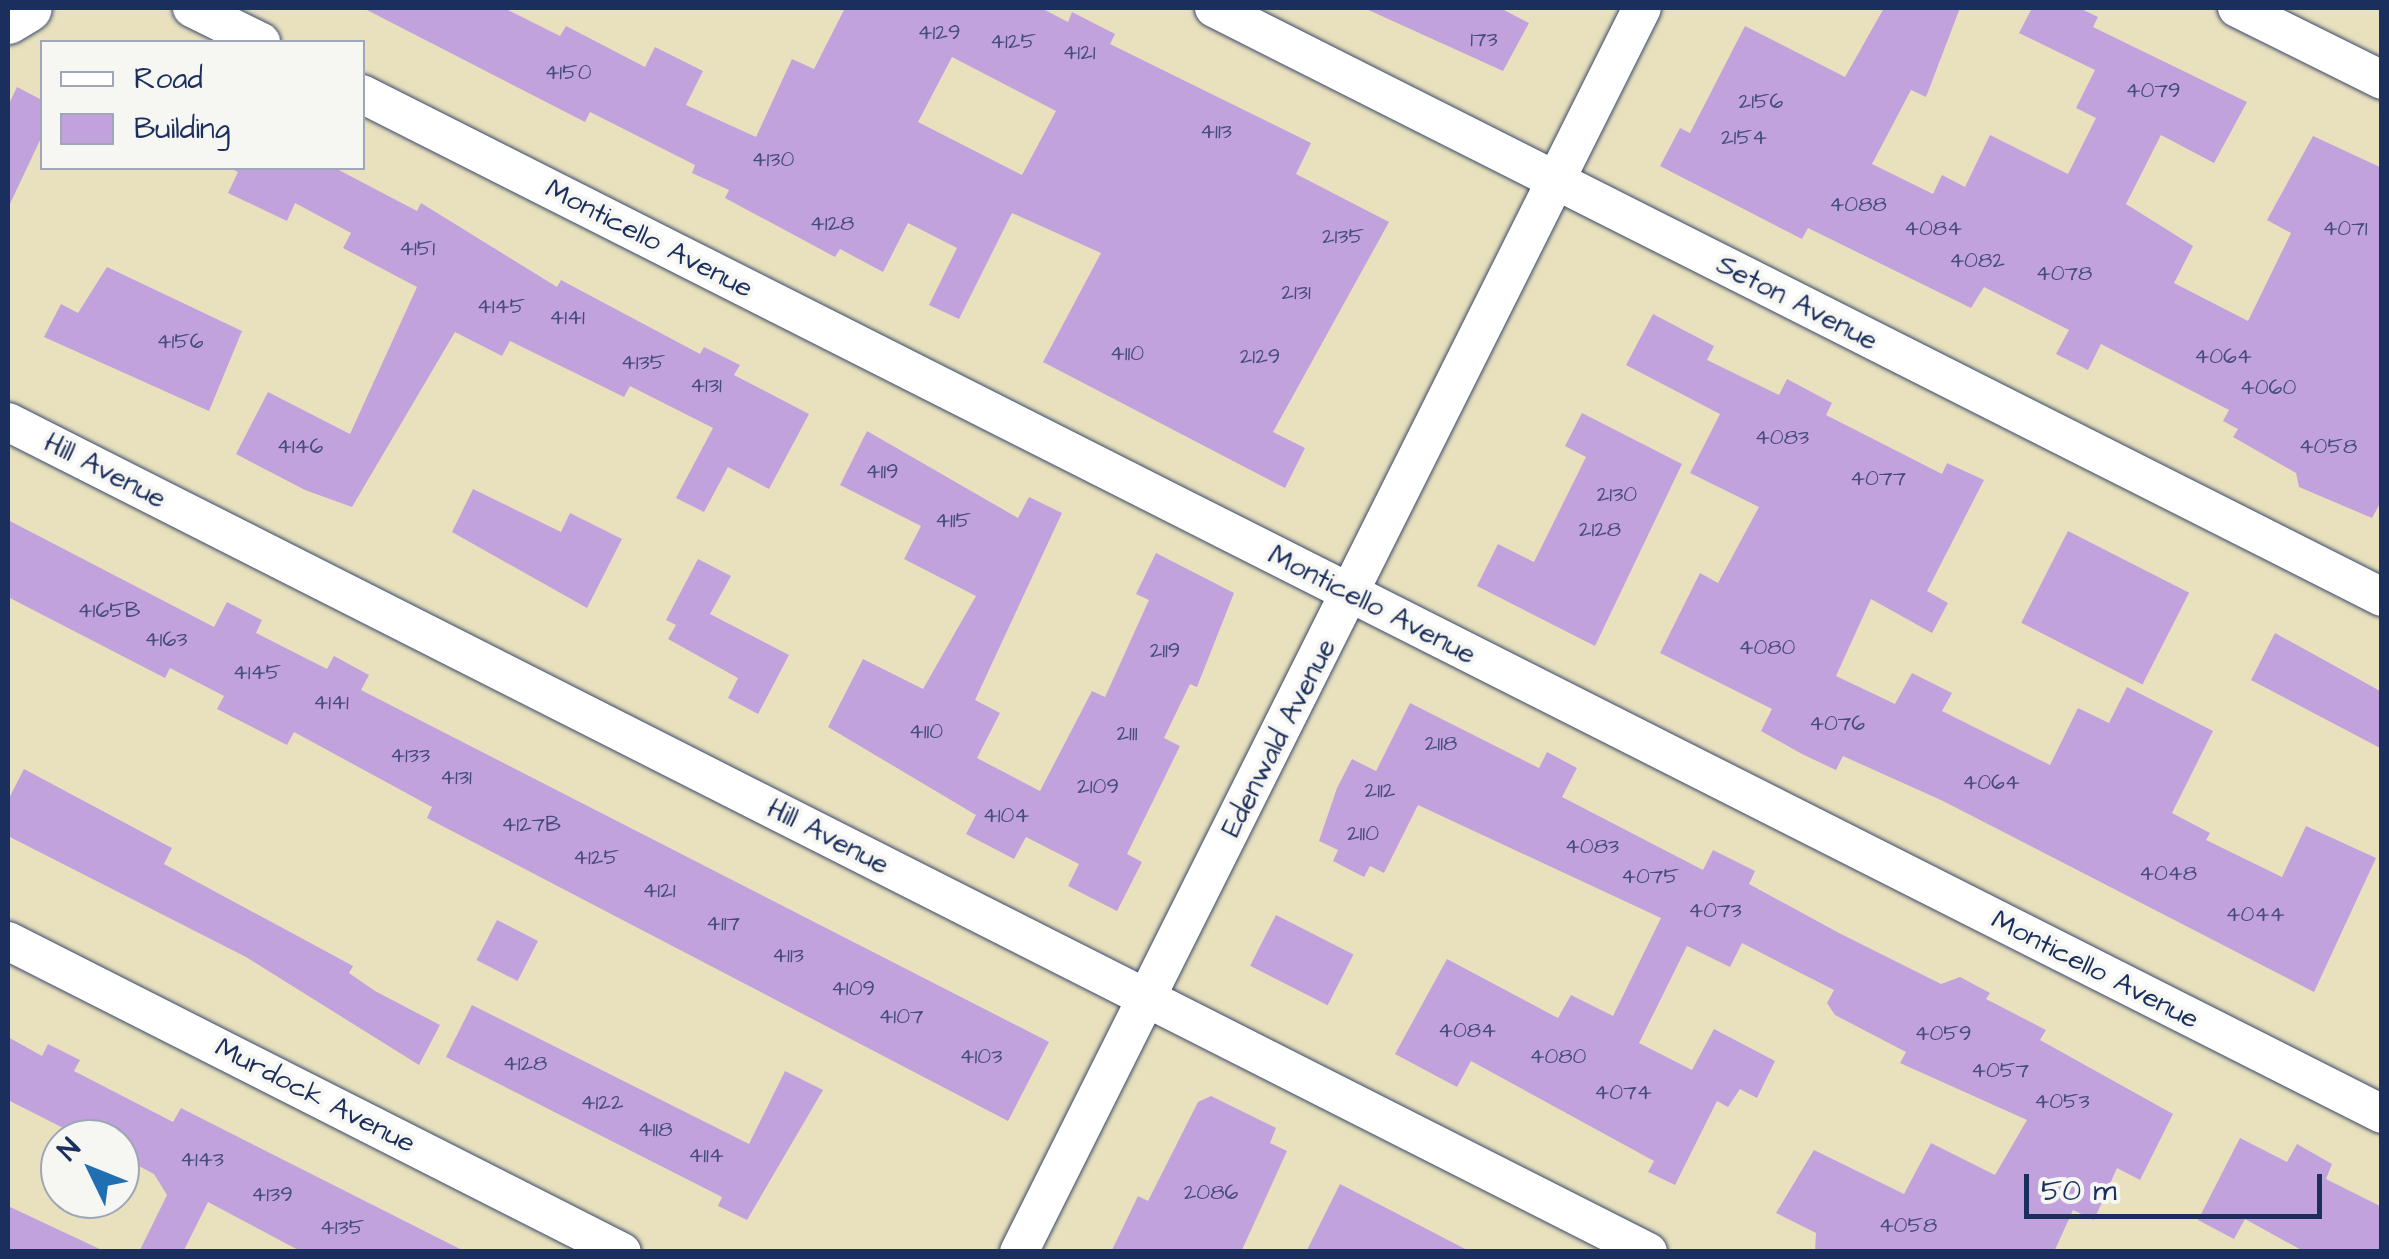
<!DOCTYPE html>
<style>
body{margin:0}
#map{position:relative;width:2389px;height:1259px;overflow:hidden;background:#e9e1bd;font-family:"Architects Daughter",sans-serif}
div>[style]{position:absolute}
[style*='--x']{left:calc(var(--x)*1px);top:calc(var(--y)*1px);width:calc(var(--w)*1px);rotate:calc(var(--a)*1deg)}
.building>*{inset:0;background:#c2a2dd;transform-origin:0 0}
.roads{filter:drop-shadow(0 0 2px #3a4a6c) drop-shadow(0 0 2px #3a4a6c)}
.minor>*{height:38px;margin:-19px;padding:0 19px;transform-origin:19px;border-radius:19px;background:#fff}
.tertiary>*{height:48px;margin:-24px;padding:0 24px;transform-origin:24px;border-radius:24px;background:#fff}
span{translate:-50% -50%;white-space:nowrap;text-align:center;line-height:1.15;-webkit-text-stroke:8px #f6f6f2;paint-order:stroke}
.number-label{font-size:22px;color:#454c7e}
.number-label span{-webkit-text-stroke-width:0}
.street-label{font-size:28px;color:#1b2f5e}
.frame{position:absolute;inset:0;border:10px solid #1b2f5e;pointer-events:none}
.legend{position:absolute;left:40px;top:40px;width:325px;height:130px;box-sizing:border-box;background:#f6f6f2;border:2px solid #9ea6b7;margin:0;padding:12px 18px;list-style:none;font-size:30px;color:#1b2f5e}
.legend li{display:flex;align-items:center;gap:20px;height:50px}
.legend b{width:50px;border:2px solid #9ea6b7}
.north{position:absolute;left:40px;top:1119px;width:100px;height:100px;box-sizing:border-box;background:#f6f6f2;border:2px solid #9ea6b7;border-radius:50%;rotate:313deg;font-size:28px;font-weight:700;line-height:40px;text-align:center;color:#1b2f5e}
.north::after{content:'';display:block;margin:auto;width:35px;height:45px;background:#1f6fb2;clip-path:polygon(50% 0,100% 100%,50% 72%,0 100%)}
.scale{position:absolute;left:2024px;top:1174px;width:298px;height:45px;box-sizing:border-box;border:5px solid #1b2f5e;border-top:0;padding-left:12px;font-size:30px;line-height:35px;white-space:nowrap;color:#1b2f5e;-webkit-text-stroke:8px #f6f6f2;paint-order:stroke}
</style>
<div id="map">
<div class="building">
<div style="clip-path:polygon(evenodd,363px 8px,504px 8px,560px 36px,566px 26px,645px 67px,655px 47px,703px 71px,686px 105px,756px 137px,792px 59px,814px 69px,845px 8px,1041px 8px,1068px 22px,1072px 12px,1115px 34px,1110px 44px,1311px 143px,1296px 174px,1389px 222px,1273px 432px,1305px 448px,1285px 488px,1043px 362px,1101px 253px,1012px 213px,959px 319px,929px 305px,957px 248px,908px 223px,883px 272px,840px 249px,835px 257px,725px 198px,729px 190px,692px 173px,695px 165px,590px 112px,585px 122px,363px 8px,952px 57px,1056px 111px,1022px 175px,918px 122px,952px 57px)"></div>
<div style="clip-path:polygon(1364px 8px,1500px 8px,1529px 23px,1503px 71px)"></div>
<div style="clip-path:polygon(1884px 8px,1960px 8px,1926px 97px,1911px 90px,1872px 164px,1933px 194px,1942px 175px,1965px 187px,1990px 135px,2068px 174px,2096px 118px,2076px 108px,2095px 70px,2019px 33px,2032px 8px,2079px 8px,2098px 17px,2093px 27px,2247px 102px,2214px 163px,2161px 135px,2126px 204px,2193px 246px,2174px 283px,2248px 321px,2291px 233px,2267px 220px,2313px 136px,2382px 168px,2382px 500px,2372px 518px,2299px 487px,2296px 473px,2233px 437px,2238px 429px,2223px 421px,2229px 410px,2101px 344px,2088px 370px,2056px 354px,2069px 330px,1984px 287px,1971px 308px,1808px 228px,1802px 239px,1660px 166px,1680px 128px,1690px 133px,1745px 26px,1845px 77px)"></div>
<div style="clip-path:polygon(17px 87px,42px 100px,42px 136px,8px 208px,8px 106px)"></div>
<div style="clip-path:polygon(230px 168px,335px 168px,417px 211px,421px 203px,557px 287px,561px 280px,700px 354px,704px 347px,740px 365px,734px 375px,809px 414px,769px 489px,728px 467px,704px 512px,676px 498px,713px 428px,630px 386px,624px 397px,510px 341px,502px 356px,455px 332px,352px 507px,305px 490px,236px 454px,268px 392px,350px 434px,417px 287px,343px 248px,351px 233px,295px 203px,287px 221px,228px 193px,238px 172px)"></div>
<div style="clip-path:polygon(107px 267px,242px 331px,209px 411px,44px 337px,61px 304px,78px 313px)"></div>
<div style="clip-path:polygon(1653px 314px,1714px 346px,1707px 360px,1779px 395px,1787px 379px,1832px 403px,1826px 415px,1942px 474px,1947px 463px,1984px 480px,1927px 591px,1948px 603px,1932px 633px,1871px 599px,1836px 676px,1895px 704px,1912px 673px,1952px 693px,1942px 711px,2050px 765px,2078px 708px,2109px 723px,2127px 687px,2213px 731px,2172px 813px,2210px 833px,2206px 840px,2282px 877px,2306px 826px,2376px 858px,2314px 992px,1943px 801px,1843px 756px,1836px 770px,1802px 754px,1761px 731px,1772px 709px,1660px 653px,1700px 573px,1718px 583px,1759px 507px,1690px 473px,1720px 414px,1626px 365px)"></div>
<div style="clip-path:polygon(1582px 413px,1682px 464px,1595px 646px,1477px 586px,1498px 544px,1534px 562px,1586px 457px,1565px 446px)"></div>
<div style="clip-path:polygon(867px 431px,1018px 518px,1029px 497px,1062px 513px,975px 700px,1000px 713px,977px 758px,1040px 791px,1092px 691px,1105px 697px,1149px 600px,1136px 594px,1156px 553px,1234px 593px,1197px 687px,1190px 684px,1164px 738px,1180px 746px,1127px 854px,1142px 862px,1117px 911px,1068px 886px,1079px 864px,1026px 837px,1014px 859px,966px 834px,976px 815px,828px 727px,863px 659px,923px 689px,976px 596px,904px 559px,921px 526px,840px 485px)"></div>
<div style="clip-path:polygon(473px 489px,561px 532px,570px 513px,622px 539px,587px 608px,452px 532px)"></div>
<div style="clip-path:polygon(8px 520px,214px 627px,227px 602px,262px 620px,256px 633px,327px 669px,334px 656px,369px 675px,361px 690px,1049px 1042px,1008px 1121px,427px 818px,432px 807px,294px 732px,287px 745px,217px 709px,224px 696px,170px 668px,165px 678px,8px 597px)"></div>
<div style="left:2068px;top:531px;width:136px;height:103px;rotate:27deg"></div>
<div style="clip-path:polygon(698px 559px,731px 576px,710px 614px,789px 655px,758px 714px,728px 698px,738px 678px,668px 639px,676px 625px,666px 620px)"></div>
<div style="clip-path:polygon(2275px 633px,2382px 692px,2382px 749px,2251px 680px)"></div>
<div style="clip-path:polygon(1410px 703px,1539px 768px,1547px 752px,1577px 768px,1562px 797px,1703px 870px,1713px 850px,1755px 871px,1749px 884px,1839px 933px,1941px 984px,1960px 977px,1990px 993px,1986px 999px,2046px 1030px,2040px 1040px,2173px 1114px,2140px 1180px,2117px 1168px,2094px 1220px,2073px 1210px,2054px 1252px,1815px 1252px,1816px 1233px,1776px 1213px,1814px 1150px,1904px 1194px,1931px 1143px,1995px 1175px,2027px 1120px,1900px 1063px,1906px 1052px,1835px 1015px,1827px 1003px,1834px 990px,1742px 943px,1730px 967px,1687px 946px,1639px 1043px,1692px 1070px,1714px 1029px,1775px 1061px,1757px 1098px,1740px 1089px,1728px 1107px,1717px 1101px,1675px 1185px,1648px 1172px,1654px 1161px,1471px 1061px,1457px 1087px,1395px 1054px,1447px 959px,1558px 1018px,1571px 995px,1613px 1016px,1661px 918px,1418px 805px,1384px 873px,1370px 866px,1364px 877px,1333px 861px,1338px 850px,1319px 841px,1337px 788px,1352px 759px,1376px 771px)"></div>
<div style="clip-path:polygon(24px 769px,172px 848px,164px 864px,353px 966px,349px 973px,375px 991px,440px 1025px,419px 1065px,246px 957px,8px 836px,8px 800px)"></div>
<div style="left:1276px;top:915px;width:87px;height:57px;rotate:27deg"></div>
<div style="left:497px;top:920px;width:46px;height:45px;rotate:27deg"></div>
<div style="clip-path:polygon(472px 1005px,749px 1144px,785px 1071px,823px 1090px,747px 1220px,718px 1206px,722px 1197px,446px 1057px)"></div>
<div style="clip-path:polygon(8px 1037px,42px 1056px,48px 1044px,80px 1060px,74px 1071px,173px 1122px,181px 1108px,466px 1252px,302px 1252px,208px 1202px,183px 1252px,139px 1252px,167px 1195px,154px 1174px,120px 1156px,120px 1139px,85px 1139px,8px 1100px)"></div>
<div style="clip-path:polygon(1211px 1096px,1276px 1128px,1270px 1143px,1287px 1151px,1241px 1252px,1111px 1252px,1138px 1196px,1148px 1201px,1198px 1102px)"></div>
<div style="clip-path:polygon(2240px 1138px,2287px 1162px,2297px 1144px,2332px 1164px,2326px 1179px,2382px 1207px,2382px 1252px,2305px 1252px,2245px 1219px,2234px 1239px,2198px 1220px)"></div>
<div style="clip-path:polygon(1340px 1184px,1369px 1199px,1471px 1252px,1306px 1252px)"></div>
<div style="clip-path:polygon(8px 1206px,106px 1252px,8px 1252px)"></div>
</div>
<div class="roads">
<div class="minor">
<div style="--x:192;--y:8;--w:77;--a:26.2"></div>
<div style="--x:1214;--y:8;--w:1308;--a:26.76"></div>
<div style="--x:2237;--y:8;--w:162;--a:26.4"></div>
<div style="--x:362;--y:94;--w:2263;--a:26.79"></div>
<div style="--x:8;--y:422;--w:1838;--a:26.84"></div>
<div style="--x:8;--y:941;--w:688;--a:26.86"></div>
<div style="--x:1019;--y:1252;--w:1391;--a:-63.4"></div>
</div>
<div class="tertiary">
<div style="--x:8;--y:20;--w:23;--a:-31"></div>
</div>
</div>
<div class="number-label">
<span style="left:939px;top:33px">4129</span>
<span style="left:1484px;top:40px">173</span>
<span style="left:1013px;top:42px">4125</span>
<span style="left:1079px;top:53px">4121</span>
<span style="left:568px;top:73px">4150</span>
<span style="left:2153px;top:91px">4079</span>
<span style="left:1761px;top:102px">2156</span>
<span style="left:1216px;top:132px">4113</span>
<span style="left:1744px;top:138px">2154</span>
<span style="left:773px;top:160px">4130</span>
<span style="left:1858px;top:205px">4088</span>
<span style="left:832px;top:224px">4128</span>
<span style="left:1933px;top:229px">4084</span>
<span style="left:2345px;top:229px">4071</span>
<span style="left:1343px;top:237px">2135</span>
<span style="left:417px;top:249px">4151</span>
<span style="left:1977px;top:261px">4082</span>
<span style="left:2064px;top:274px">4078</span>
<span style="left:1296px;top:293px">2131</span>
<span style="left:501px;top:307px">4145</span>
<span style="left:567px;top:318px">4141</span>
<span style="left:180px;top:342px">4156</span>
<span style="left:1127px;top:354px">4110</span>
<span style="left:1260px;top:357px">2129</span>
<span style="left:2223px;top:357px">4064</span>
<span style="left:643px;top:363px">4135</span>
<span style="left:706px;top:386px">4131</span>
<span style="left:2268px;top:388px">4060</span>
<span style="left:1782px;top:438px">4083</span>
<span style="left:300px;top:447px">4146</span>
<span style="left:2328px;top:447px">4058</span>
<span style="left:882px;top:472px">4119</span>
<span style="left:1878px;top:479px">4077</span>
<span style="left:1617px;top:495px">2130</span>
<span style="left:953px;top:521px">4115</span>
<span style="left:1600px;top:530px">2128</span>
<span style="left:109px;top:611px">4165B</span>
<span style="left:166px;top:640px">4163</span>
<span style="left:1767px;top:648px">4080</span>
<span style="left:1165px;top:651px">2119</span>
<span style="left:257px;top:673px">4145</span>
<span style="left:331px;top:703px">4141</span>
<span style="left:1837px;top:724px">4076</span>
<span style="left:926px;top:732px">4110</span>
<span style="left:1127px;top:734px">2111</span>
<span style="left:1441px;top:744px">2118</span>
<span style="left:410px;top:756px">4133</span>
<span style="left:456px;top:778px">4131</span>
<span style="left:1991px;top:783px">4064</span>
<span style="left:1098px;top:787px">2109</span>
<span style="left:1380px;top:791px">2112</span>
<span style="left:1006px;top:816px">4104</span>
<span style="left:531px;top:825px">4127B</span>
<span style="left:1363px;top:834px">2110</span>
<span style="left:1592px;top:847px">4083</span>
<span style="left:596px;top:858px">4125</span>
<span style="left:2168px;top:874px">4048</span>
<span style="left:1650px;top:877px">4075</span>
<span style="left:659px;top:891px">4121</span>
<span style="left:1715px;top:911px">4073</span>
<span style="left:2255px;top:915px">4044</span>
<span style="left:723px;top:924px">4117</span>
<span style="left:788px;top:956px">4113</span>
<span style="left:853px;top:989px">4109</span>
<span style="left:901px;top:1017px">4107</span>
<span style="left:1467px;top:1031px">4084</span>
<span style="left:1943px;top:1034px">4059</span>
<span style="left:981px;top:1057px">4103</span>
<span style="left:1558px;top:1057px">4080</span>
<span style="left:525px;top:1064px">4128</span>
<span style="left:2000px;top:1071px">4057</span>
<span style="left:1623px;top:1093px">4074</span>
<span style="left:2062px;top:1102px">4053</span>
<span style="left:602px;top:1103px">4122</span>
<span style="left:655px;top:1130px">4118</span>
<span style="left:706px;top:1156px">4114</span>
<span style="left:202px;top:1160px">4143</span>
<span style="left:1211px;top:1193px">2086</span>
<span style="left:272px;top:1195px">4139</span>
<span style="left:1908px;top:1226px">4058</span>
<span style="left:342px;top:1228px">4135</span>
</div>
<div class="street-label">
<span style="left:649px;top:239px;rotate:27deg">Monticello Avenue</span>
<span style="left:1797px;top:303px;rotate:27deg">Seton Avenue</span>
<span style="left:105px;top:471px;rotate:27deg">Hill Avenue</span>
<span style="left:1372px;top:605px;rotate:27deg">Monticello Avenue</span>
<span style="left:1279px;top:738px;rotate:-63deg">Edenwald Avenue</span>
<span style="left:828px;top:837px;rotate:27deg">Hill Avenue</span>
<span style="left:2095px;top:970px;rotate:27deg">Monticello Avenue</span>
<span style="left:315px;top:1096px;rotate:27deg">Murdock Avenue</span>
</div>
<div class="frame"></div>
<ul class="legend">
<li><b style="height:12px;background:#fff"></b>Road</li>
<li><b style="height:28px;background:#c2a2dd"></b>Building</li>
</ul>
<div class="north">N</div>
<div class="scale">50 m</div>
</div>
